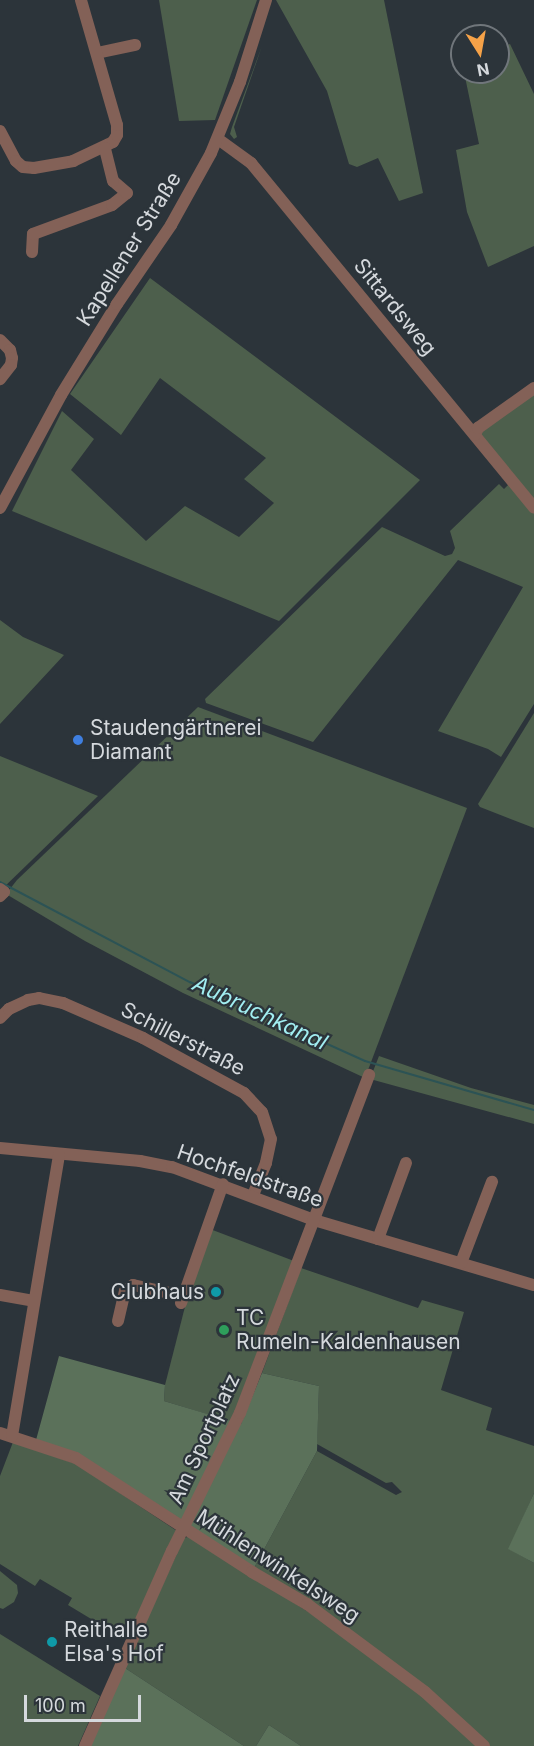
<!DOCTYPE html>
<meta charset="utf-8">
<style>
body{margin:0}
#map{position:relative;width:534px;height:1746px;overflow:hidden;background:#2c343a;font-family:Inter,sans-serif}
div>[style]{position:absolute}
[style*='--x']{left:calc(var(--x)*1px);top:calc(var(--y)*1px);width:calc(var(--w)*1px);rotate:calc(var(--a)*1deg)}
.green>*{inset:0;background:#4d5f4c}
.forest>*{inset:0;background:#5b715a}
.stream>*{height:2px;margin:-1px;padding:0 1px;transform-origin:1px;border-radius:1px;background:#2c5355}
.minor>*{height:12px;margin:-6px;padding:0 6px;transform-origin:6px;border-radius:6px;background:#836157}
.dots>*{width:16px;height:16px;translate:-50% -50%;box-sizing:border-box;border:3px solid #2c343a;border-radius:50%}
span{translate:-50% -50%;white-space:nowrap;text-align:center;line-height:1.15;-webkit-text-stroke:4.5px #2c343a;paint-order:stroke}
.street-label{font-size:21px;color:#d5d9dd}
.poi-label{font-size:21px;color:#d5d9dd}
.left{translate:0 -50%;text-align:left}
.right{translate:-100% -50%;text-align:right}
.water-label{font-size:22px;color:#a2eef1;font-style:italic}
.north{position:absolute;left:450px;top:24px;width:60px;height:60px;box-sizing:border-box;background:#2c343a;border:2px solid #70767b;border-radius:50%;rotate:169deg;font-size:16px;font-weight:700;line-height:24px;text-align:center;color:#d5d9dd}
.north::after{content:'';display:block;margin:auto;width:21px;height:27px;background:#f6a248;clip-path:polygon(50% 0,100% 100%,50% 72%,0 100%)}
.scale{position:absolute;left:24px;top:1695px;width:117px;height:27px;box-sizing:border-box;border:3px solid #d5d9dd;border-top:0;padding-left:8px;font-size:18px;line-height:21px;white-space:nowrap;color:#d5d9dd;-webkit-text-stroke:4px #2c343a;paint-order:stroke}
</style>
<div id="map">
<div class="green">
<div style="clip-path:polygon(159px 0,257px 0,215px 120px,179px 121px)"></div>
<div style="clip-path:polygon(276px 0,384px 0,423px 193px,399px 201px,378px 158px,357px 167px,349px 164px,327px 91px)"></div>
<div style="clip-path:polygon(510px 44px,534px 94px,534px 246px,488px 267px,467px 212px,456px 150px,479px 144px,464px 72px,498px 72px,498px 48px)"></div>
<div style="clip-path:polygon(262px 46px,234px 127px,237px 137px,234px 139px,230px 134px,232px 127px)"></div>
<div style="clip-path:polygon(150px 278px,420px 480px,279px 621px,12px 511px,62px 411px,94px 439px,71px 470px,146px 541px,185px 506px,239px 537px,274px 503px,244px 479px,266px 458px,160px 378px,121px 435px,70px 394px)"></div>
<div style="clip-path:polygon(534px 392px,534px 499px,479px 433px)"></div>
<div style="clip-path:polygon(510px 483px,534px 512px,534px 704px,501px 757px,488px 749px,438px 731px,523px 587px,458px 560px,313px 742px,206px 703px,205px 699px,382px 527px,445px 556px,452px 554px,455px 548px,450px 531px,499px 484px,504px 489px)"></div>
<div style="clip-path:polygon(0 620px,23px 637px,64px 655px,0 724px)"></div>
<div style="clip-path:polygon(198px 707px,467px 808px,365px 1078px,183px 993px,85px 941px,6px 894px,17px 880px)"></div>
<div style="clip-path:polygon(534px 713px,534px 828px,480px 807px,478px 804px)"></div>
<div style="clip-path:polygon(0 756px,98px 796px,0 891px)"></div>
<div style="clip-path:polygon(379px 1056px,471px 1088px,534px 1105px,534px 1124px,370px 1079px)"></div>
<div style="clip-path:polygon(210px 1229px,294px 1261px,233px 1422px,164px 1401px,165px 1385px,188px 1295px)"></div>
<div style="clip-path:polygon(301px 1268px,418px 1308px,422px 1300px,464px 1312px,441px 1390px,492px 1408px,486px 1430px,534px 1446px,534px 1493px,509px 1549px,534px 1563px,534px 1746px,487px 1746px,254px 1568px,317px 1451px,396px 1495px,402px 1492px,392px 1482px,386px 1483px,317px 1444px,319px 1386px,262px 1373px)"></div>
<div style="clip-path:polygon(13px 1442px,76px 1464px,177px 1531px,136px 1623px,129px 1620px,121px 1637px,68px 1605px,72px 1598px,40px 1579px,35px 1586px,0 1564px,0 1476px)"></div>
<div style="clip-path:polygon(191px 1536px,333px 1628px,421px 1695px,479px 1746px,301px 1746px,269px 1725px,256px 1746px,244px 1746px,125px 1668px,184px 1538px)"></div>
<div style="clip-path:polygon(0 1571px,17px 1585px,18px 1593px,14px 1602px,3px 1609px,0 1608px)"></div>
<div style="clip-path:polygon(0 1634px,100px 1696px,78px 1746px,0 1746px)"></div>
</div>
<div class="forest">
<div style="clip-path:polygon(59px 1356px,165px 1385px,164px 1401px,241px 1424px,262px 1373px,319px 1386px,317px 1451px,254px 1568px,36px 1440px)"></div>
<div style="clip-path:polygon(534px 1493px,534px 1563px,508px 1549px)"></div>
<div style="clip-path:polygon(125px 1668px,244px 1746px,90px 1746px)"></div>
<div style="clip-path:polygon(269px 1725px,301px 1746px,256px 1746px)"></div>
</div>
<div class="stream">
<div style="--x:0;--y:882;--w:215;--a:27.8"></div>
<div style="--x:190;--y:982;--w:192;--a:24.3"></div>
<div style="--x:365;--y:1061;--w:176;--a:16.2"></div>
</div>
<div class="minor">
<div style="--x:97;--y:53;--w:39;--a:-12"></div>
<div style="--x:0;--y:131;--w:34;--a:62"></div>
<div style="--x:16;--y:161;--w:9;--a:41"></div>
<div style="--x:23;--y:167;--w:11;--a:5"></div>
<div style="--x:34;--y:168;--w:40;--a:-10"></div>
<div style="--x:73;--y:161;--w:44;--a:-25.4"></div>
<div style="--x:113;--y:142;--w:8;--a:-60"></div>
<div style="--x:117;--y:135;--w:10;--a:-90"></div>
<div style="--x:117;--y:125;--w:130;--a:-106.1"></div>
<div style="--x:218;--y:139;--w:41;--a:36"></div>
<div style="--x:251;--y:163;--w:446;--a:50.6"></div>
<div style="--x:32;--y:252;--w:18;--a:-87"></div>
<div style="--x:33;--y:234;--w:84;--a:-20.2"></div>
<div style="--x:112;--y:205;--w:19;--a:-39"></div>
<div style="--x:127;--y:193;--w:18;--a:-139"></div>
<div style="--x:113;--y:181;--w:34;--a:-104"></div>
<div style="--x:0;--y:340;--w:14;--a:45"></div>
<div style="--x:10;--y:350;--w:8;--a:76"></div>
<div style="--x:12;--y:358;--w:7;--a:98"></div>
<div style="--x:11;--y:365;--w:18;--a:128"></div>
<div style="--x:475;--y:435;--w:8;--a:-67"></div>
<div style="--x:478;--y:428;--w:69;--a:-35.5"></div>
<div style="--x:0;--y:508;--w:128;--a:-61.6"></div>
<div style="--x:61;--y:395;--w:107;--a:-58.4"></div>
<div style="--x:117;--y:304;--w:96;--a:-55.6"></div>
<div style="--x:171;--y:225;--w:82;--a:-60.9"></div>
<div style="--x:211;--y:153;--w:77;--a:-67.8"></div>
<div style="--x:240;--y:82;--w:86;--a:-72.4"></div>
<div style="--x:0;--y:889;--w:5;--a:37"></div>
<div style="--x:4;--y:892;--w:6;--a:135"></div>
<div style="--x:0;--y:1018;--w:13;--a:-45"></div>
<div style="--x:9;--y:1009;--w:21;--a:-25"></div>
<div style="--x:28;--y:1000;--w:11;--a:-10"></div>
<div style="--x:39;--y:998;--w:25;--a:12"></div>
<div style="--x:63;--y:1003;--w:87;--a:23.6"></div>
<div style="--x:143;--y:1038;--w:115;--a:28.6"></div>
<div style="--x:244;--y:1093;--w:26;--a:47"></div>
<div style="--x:262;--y:1112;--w:28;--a:72"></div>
<div style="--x:271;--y:1139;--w:25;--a:102"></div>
<div style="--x:266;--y:1163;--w:35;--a:112"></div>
<div style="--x:0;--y:1148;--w:141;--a:5.3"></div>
<div style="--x:140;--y:1161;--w:33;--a:11"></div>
<div style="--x:172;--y:1167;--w:152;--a:20.5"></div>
<div style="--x:314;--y:1220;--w:229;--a:16.5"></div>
<div style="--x:378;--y:1239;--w:81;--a:-69.8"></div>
<div style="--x:461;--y:1263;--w:87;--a:-69.1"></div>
<div style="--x:0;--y:1295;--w:34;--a:10"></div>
<div style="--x:181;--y:1303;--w:126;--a:-70.6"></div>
<div style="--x:118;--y:1321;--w:31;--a:-77"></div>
<div style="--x:125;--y:1291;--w:10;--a:-37"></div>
<div style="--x:133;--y:1285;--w:51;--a:12.4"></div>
<div style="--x:0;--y:1433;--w:80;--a:18.2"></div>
<div style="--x:76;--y:1458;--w:210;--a:32.9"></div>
<div style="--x:252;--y:1572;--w:64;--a:30.2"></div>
<div style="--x:307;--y:1604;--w:147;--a:36.7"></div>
<div style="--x:425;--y:1692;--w:80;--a:42.5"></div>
<div style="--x:12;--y:1436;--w:285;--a:-80.5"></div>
<div style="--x:85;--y:1746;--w:214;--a:-66"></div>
<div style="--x:172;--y:1551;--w:154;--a:-63.8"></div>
<div style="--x:240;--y:1413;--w:362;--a:-69.1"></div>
</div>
<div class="dots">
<div style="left:78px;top:740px;background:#3f7fe0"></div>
<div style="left:216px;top:1292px;background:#0f9aa8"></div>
<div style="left:224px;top:1330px;background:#2e9e5b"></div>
<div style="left:52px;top:1642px;background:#0f9aa8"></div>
</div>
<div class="street-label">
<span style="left:129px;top:249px;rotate:-58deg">Kapellener Straße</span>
<span style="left:395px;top:307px;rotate:51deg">Sittardsweg</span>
<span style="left:183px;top:1039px;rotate:27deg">Schillerstraße</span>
<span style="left:250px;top:1176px;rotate:19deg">Hochfeldstraße</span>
<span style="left:204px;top:1439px;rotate:-65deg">Am Sportplatz</span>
<span style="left:278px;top:1566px;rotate:33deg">Mühlenwinkelsweg</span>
</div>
<div class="poi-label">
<span class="left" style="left:90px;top:740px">Staudengärtnerei<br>Diamant</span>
<span class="right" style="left:204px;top:1292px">Clubhaus</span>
<span class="left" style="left:236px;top:1330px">TC<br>Rumeln-Kaldenhausen</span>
<span class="left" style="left:64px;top:1642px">Reithalle<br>Elsa's Hof</span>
</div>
<div class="water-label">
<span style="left:260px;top:1013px;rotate:25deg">Aubruchkanal</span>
</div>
<div class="north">N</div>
<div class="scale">100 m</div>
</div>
